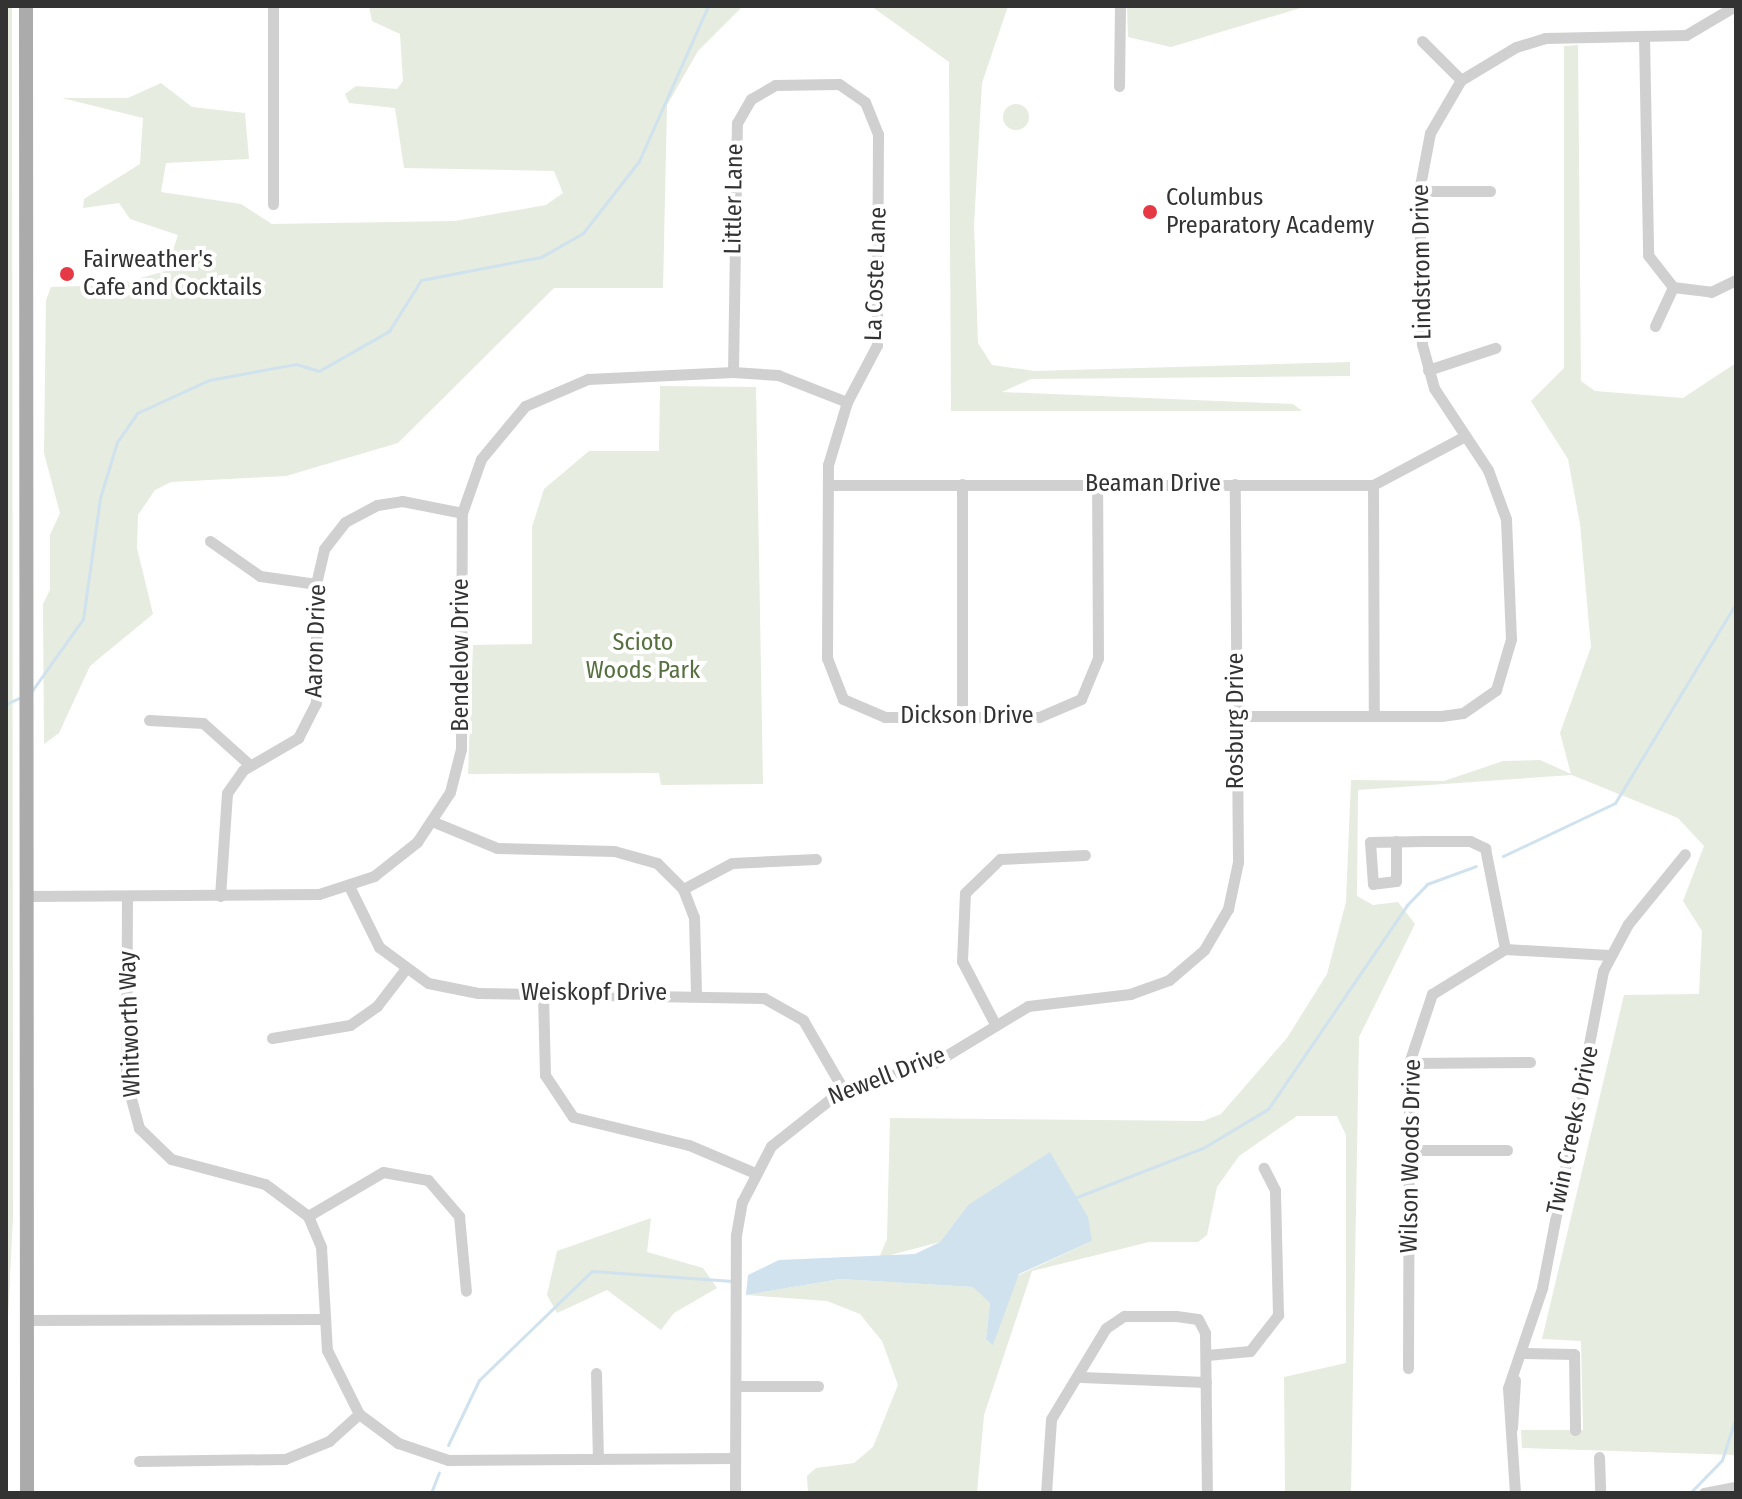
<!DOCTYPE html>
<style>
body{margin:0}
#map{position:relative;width:1742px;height:1499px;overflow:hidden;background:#fff;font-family:"Fira Sans Condensed",sans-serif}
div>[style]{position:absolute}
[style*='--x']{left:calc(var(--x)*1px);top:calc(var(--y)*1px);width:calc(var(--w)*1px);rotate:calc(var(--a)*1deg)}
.green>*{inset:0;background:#e6ecdf}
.round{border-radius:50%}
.water>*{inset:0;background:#cfe2ee}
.stream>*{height:3px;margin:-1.5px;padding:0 1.5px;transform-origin:1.5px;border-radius:1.5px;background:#cfe2ee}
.minor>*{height:11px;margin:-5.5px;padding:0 5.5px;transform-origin:5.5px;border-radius:5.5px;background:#d0d0d0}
.major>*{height:14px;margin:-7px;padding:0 7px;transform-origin:7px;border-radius:7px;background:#ababab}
.dots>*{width:22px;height:22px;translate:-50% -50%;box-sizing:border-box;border:4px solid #fff;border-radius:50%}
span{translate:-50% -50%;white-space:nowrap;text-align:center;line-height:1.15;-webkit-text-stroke:8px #fff;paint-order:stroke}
.poi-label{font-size:24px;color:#333}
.left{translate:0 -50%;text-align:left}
.street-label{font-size:24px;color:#333}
.park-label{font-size:24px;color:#56703f}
.frame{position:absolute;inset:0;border:8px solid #333;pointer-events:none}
</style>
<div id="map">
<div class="green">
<div style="clip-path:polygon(6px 6px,12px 6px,13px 1217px,6px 1358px)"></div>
<div style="clip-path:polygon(369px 6px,743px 6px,698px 51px,667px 105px,663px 288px,554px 288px,398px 443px,286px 476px,171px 482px,155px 490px,138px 515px,137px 548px,153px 614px,90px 666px,59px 733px,44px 744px,43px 604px,50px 590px,50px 535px,60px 513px,44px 453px,46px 300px,51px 287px,114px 285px,166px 271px,178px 235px,130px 219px,119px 203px,83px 208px,84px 199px,140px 164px,143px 118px,62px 98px,128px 98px,161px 83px,192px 107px,245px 113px,249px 159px,166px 163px,161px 192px,241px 204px,272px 224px,455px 221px,546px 205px,563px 193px,554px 171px,404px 168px,395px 108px,349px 103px,345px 94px,356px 86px,397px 89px,403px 81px,400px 34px,372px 21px)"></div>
<div style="clip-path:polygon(871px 6px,1008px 6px,982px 83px,974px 224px,978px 343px,992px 365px,1035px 371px,1350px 362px,1350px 376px,1031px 379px,1002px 392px,1293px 404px,1302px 411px,951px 411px,949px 62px)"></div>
<div style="clip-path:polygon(1127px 6px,1307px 6px,1171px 47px,1128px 37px)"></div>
<div style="clip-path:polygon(1578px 45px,1581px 381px,1595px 391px,1683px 398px,1736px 363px,1736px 1455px,1522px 1448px,1521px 1430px,1583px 1430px,1581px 1341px,1542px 1339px,1624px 995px,1699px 994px,1702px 931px,1683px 901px,1704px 846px,1678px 818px,1572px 775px,1358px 790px,1357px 896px,1373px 905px,1398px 902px,1415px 924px,1359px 1037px,1351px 1493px,1285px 1493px,1284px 1377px,1346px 1363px,1346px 1135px,1337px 1116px,1297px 1116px,1239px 1156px,1217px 1187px,1207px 1235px,1198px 1242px,1149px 1242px,1032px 1271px,984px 1415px,977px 1493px,808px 1493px,807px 1476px,816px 1468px,854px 1463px,873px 1447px,898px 1385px,882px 1341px,860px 1314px,827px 1301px,746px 1295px,840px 1279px,974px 1287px,990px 1303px,986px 1339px,1019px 1275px,1092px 1241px,968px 1205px,940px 1242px,879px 1258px,887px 1239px,890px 1118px,1203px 1121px,1221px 1114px,1287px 1038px,1327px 974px,1346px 902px,1351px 780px,1444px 781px,1503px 761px,1540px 760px,1571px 774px,1560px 733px,1591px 647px,1580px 524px,1568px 459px,1531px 401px,1564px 368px,1564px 46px)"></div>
<div class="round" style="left:1003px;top:104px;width:26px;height:26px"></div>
<div style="clip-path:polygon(660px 386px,756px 387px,763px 784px,661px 785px,659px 773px,468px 774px,473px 645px,532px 644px,532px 527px,544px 489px,589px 451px,659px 451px)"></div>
<div style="clip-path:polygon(651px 1218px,647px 1252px,703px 1268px,717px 1288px,674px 1313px,661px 1330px,607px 1290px,557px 1313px,547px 1295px,557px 1251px)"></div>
</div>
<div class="water">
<div style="clip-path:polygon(1050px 1152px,1088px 1217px,1092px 1241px,1019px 1274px,993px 1345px,986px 1339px,990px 1303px,973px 1287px,840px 1279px,746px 1295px,748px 1275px,779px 1260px,915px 1254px,940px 1242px,968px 1205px)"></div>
</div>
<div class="stream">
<div style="--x:31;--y:692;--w:90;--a:-54.5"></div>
<div style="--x:83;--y:619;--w:122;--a:-82"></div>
<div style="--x:100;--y:498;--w:59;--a:-73.1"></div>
<div style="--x:117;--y:442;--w:35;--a:-55"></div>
<div style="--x:137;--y:413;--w:79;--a:-24.6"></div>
<div style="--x:209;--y:380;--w:88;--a:-10.4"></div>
<div style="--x:296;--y:364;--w:24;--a:17"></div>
<div style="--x:319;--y:371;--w:81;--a:-29.7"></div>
<div style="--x:389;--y:331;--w:60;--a:-57.9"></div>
<div style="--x:421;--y:280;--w:122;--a:-10.9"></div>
<div style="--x:541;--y:257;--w:48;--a:-29.7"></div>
<div style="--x:583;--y:233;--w:91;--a:-52.1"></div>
<div style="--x:639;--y:161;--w:170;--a:-66"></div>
<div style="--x:6;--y:704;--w:17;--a:-25"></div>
<div style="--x:1503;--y:856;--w:124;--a:-25.3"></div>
<div style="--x:1615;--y:803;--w:234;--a:-58.8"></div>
<div style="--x:1077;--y:1197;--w:135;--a:-21.3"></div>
<div style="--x:1203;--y:1148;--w:76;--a:-31"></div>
<div style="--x:1268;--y:1109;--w:247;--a:-55.7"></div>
<div style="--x:1407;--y:905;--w:29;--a:-46"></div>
<div style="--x:1427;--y:884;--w:52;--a:-20.2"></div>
<div style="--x:448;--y:1445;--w:72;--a:-64.5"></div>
<div style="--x:479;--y:1380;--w:157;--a:-44"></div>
<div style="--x:592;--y:1271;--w:141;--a:4.1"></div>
<div style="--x:431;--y:1493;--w:22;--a:-69"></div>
<div style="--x:1690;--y:1493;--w:46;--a:-45.9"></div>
<div style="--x:1722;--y:1460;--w:46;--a:-72.3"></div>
</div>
<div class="minor">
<div style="--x:1644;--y:37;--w:218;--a:88.9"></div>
<div style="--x:1648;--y:255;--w:41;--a:52"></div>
<div style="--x:1673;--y:287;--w:38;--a:7"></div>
<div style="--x:1711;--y:292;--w:28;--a:-26"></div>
<div style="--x:1422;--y:41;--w:55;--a:45"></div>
<div style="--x:1119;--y:86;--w:80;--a:-89.3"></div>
<div style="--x:1419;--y:191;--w:71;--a:0"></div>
<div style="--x:273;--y:204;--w:198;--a:-90"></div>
<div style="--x:1655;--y:326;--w:43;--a:-65.2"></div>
<div style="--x:1428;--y:370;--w:71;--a:-18.2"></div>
<div style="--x:733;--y:372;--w:249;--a:-89.1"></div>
<div style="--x:737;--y:123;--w:28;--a:-60"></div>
<div style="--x:751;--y:99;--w:28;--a:-30"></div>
<div style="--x:775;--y:85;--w:64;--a:-0.9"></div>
<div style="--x:839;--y:84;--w:32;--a:35"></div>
<div style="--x:865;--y:102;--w:35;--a:68"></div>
<div style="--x:878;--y:134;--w:211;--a:90.3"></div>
<div style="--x:877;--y:345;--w:64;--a:117.8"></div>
<div style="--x:847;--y:402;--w:66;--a:106.8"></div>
<div style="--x:828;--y:465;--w:193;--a:90.3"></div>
<div style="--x:827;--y:658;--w:44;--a:68.7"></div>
<div style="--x:843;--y:699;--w:46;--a:23.2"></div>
<div style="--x:885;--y:717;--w:154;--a:0"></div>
<div style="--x:1039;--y:717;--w:46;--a:-23.2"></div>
<div style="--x:1081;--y:699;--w:44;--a:-67.5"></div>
<div style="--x:1098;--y:658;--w:174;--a:-90.3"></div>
<div style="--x:962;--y:484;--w:233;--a:90"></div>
<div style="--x:828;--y:485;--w:545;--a:0"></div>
<div style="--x:1373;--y:485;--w:104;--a:-28"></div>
<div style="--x:1373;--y:485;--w:231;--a:89.8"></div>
<div style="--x:210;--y:541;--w:61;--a:35"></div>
<div style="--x:260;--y:576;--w:57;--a:8.1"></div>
<div style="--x:1236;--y:716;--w:205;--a:0"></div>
<div style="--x:1441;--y:716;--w:22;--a:-8"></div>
<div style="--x:1463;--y:713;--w:40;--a:-34.9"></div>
<div style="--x:1496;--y:690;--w:53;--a:-73.6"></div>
<div style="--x:1511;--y:639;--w:120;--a:-92.4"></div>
<div style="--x:1506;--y:519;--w:52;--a:-110.2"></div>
<div style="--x:1488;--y:470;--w:98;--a:-123.4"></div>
<div style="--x:1434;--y:388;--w:46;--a:-105.3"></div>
<div style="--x:1422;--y:344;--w:153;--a:-91.1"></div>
<div style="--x:1419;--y:191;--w:59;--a:-79.3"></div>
<div style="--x:1430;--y:133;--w:61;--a:-59.7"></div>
<div style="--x:1461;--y:80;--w:64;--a:-31"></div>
<div style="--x:1516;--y:47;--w:30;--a:-17"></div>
<div style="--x:1545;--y:38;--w:141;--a:-1.2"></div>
<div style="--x:1686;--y:35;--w:57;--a:-30.6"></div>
<div style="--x:149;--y:720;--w:54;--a:3.2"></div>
<div style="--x:203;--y:723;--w:63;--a:41.8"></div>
<div style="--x:434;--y:822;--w:68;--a:22.4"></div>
<div style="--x:497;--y:848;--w:117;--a:1.5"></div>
<div style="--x:614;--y:851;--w:45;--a:15.6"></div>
<div style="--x:657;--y:863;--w:37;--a:45"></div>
<div style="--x:683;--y:889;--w:30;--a:69"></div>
<div style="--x:694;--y:917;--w:76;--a:88.5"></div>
<div style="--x:1396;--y:841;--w:40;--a:90"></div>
<div style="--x:1396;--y:881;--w:23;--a:173"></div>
<div style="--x:1373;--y:884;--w:42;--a:-94.1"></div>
<div style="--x:1370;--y:842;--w:53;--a:-1.1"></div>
<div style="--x:1423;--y:841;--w:47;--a:0"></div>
<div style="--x:1470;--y:841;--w:17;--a:25"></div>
<div style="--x:1485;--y:848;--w:103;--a:78.8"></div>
<div style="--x:350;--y:888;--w:66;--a:63.8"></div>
<div style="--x:379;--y:947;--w:61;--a:36.3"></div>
<div style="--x:428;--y:983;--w:51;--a:11.3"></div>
<div style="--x:478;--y:993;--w:286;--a:1"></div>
<div style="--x:764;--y:998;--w:45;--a:29.4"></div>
<div style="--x:803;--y:1020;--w:80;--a:59.9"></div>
<div style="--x:683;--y:889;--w:55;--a:-28"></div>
<div style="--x:732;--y:863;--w:84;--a:-2.7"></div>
<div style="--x:28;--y:896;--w:291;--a:-0.4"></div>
<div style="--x:319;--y:894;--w:58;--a:-18.1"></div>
<div style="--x:374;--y:876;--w:55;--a:-38.3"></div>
<div style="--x:417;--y:842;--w:60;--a:-56.6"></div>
<div style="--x:450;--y:792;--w:44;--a:-75.7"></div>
<div style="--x:461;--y:749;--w:236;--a:-89.8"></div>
<div style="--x:462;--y:513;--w:57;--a:-70.6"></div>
<div style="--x:481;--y:459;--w:69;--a:-50.3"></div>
<div style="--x:525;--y:406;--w:69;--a:-23.2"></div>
<div style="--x:588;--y:379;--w:145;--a:-2.8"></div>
<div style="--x:733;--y:372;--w:45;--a:3.8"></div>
<div style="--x:778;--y:375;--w:74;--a:21.4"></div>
<div style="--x:127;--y:896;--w:184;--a:90.3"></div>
<div style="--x:126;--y:1080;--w:50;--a:74.8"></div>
<div style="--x:139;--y:1128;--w:45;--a:44.1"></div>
<div style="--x:171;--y:1159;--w:97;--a:14.9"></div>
<div style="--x:265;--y:1184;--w:54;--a:36.7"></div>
<div style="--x:308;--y:1216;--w:34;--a:67"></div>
<div style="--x:321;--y:1247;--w:103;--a:86.7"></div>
<div style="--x:327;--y:1350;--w:72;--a:63.4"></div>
<div style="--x:359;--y:1414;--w:49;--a:36.6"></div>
<div style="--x:398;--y:1443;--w:53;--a:18.8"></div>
<div style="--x:448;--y:1460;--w:287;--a:-0.4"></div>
<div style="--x:220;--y:896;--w:103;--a:-86.1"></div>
<div style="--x:227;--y:793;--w:28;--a:-55"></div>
<div style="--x:243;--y:770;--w:64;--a:-30.2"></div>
<div style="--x:298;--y:738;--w:39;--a:-63"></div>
<div style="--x:316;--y:703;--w:119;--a:-90"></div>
<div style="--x:316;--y:584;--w:36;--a:-77"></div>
<div style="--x:324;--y:549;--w:34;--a:-52"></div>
<div style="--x:345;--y:522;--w:36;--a:-28"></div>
<div style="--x:377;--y:505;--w:25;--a:-9"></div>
<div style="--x:402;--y:501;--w:61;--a:11.3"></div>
<div style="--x:543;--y:994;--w:81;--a:88.6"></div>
<div style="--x:545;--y:1075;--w:50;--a:56.3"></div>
<div style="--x:573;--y:1117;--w:119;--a:13.6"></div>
<div style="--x:689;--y:1145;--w:72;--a:23"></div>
<div style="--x:995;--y:1024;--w:71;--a:-117.6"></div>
<div style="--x:962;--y:961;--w:68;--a:-87.5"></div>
<div style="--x:965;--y:893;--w:49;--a:-44.2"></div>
<div style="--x:1000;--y:859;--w:85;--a:-2.7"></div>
<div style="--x:272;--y:1038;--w:79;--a:-9.5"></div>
<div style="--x:350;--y:1025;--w:33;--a:-35"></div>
<div style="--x:377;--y:1006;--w:44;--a:-52.4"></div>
<div style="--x:1409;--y:1063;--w:121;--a:-0.5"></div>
<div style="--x:1409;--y:1150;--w:98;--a:0"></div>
<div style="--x:308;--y:1216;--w:87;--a:-30.4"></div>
<div style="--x:383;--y:1172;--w:46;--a:10.1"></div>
<div style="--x:428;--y:1180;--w:48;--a:49.3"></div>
<div style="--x:459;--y:1216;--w:75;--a:84.7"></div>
<div style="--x:27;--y:1320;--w:295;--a:-0.2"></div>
<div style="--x:1524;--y:1353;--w:50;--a:1.1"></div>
<div style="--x:1574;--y:1354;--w:76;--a:89.2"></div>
<div style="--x:1207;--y:1355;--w:43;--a:-5.3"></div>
<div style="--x:1250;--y:1351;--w:46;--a:-52.1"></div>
<div style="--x:1278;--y:1315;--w:125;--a:-91.4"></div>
<div style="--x:1275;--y:1190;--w:25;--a:-117"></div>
<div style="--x:1408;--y:1368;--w:305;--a:-89.8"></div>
<div style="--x:1409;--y:1063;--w:73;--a:-71.6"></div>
<div style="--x:1432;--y:994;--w:86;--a:-31.7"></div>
<div style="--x:1505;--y:949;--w:104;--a:3.3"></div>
<div style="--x:596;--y:1373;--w:86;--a:88.7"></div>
<div style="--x:1081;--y:1377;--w:125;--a:2.3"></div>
<div style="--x:736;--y:1386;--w:82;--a:0"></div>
<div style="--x:1512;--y:1428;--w:48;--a:-86.4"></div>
<div style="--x:1599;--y:1457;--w:36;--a:88"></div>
<div style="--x:139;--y:1461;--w:146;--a:-0.8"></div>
<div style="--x:285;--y:1459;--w:48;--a:-22.2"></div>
<div style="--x:329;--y:1441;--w:40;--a:-42"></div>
<div style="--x:735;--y:1493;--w:258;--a:-89.8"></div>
<div style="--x:736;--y:1235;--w:34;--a:-80"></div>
<div style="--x:742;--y:1202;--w:63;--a:-62.6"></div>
<div style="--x:771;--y:1146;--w:92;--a:-38.4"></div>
<div style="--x:843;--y:1089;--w:95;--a:-15.9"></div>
<div style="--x:934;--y:1063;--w:110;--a:-31.2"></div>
<div style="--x:1028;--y:1006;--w:103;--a:-6.7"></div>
<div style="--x:1130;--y:994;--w:41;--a:-19.7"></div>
<div style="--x:1169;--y:980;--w:46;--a:-40.6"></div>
<div style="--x:1204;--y:950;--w:48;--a:-59.7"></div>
<div style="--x:1228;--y:909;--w:48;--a:-78"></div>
<div style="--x:1238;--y:862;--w:378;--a:-90.5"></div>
<div style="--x:1046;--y:1493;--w:74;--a:-86.1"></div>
<div style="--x:1051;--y:1419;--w:106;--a:-58.9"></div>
<div style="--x:1106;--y:1328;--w:22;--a:-34"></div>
<div style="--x:1124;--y:1316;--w:52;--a:0"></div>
<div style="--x:1176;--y:1316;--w:22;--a:8"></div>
<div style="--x:1198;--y:1319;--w:16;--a:63"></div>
<div style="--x:1205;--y:1333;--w:160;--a:89.3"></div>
<div style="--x:1515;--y:1493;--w:105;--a:-93.8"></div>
<div style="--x:1508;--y:1388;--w:106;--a:-71.2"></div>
<div style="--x:1542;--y:1288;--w:323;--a:-79.1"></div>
<div style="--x:1603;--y:971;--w:53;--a:-62"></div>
<div style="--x:1628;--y:924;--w:90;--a:-50.8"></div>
<div style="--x:1704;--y:1493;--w:33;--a:-11"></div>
</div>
<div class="major">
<div style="--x:26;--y:6;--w:1487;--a:89.96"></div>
</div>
<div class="dots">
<div style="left:1150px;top:212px;background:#e63946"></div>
<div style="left:67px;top:274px;background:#e63946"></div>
</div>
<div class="poi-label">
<span class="left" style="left:1166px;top:212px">Columbus<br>Preparatory Academy</span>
<span class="left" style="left:83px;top:274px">Fairweather's<br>Cafe and Cocktails</span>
</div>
<div class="street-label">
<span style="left:734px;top:199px;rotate:-89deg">Littler Lane</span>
<span style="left:1422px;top:262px;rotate:-91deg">Lindstrom Drive</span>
<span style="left:876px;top:274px;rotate:-88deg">La Coste Lane</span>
<span style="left:1153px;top:484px">Beaman Drive</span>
<span style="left:316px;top:641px;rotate:-88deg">Aaron Drive</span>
<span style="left:461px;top:655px;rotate:-90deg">Bendelow Drive</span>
<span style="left:967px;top:716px">Dickson Drive</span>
<span style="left:1236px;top:721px;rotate:-90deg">Rosburg Drive</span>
<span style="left:594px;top:993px">Weiskopf Drive</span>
<span style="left:130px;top:1024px;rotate:-92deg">Whitworth Way</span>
<span style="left:887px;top:1076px;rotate:-21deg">Newell Drive</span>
<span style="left:1573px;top:1130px;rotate:-78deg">Twin Creeks Drive</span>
<span style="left:1411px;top:1156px;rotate:-89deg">Wilson Woods Drive</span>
</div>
<div class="park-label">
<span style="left:643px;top:657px">Scioto<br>Woods Park</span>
</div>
<div class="frame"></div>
</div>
